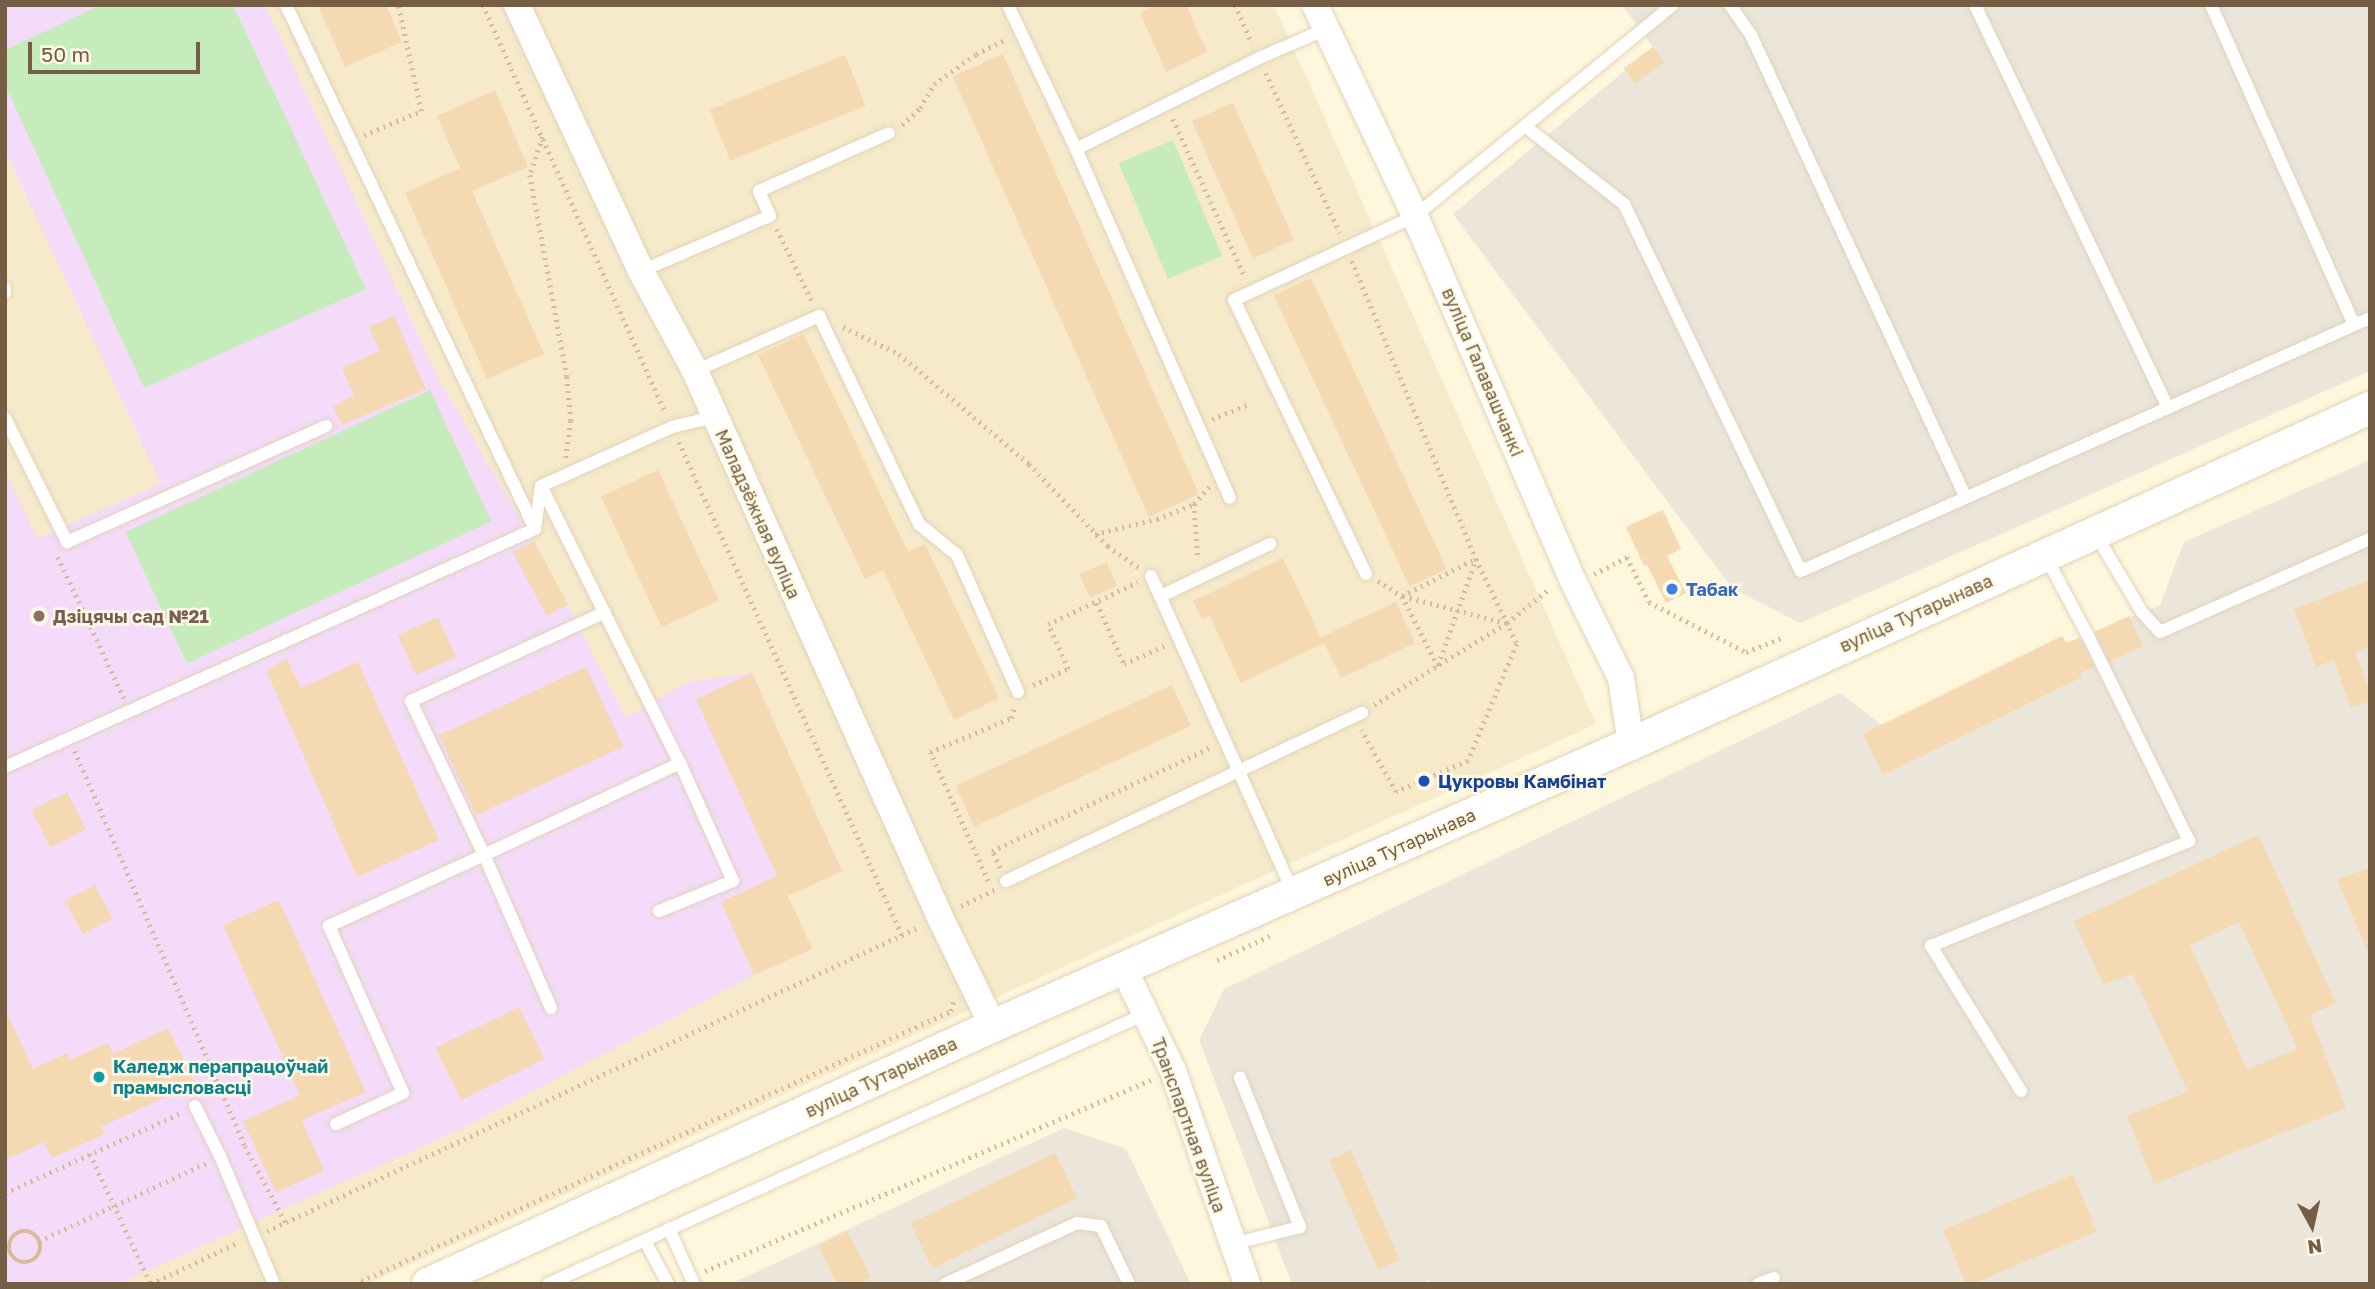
<!DOCTYPE html>
<meta charset="utf-8">
<style>
body{margin:0}
#map{position:relative;width:2375px;height:1289px;overflow:hidden;background:#fef7dd;font-family:"Golos Text",sans-serif}
div>[style]{position:absolute}
[style*='--x']{left:calc(var(--x)*1px);top:calc(var(--y)*1px);width:calc(var(--w)*1px);rotate:calc(var(--a)*1deg)}
.residential>*{inset:0;background:#f6eacb}
.industrial>*{inset:0;background:#ebe5da}
.education>*{inset:0;background:#f4dbfa}
.green>*{inset:0;background:#c7ecbc;transform-origin:0 0}
.building>*{inset:0;background:#f5d9b3;transform-origin:0 0}
.path>*{height:4.5px;margin-top:-2.25px;transform-origin:0;background:repeating-linear-gradient(90deg,#d9bc97 0 2px,transparent 0 7px)}
.path>.ring{margin:-2.25px;padding:0;box-sizing:content-box;background:none;border:4.5px solid #d9bc97;border-radius:50%}
.roads{filter:drop-shadow(0 0 2px #e2d3b9) drop-shadow(0 0 2px #e2d3b9)}
.service>*{height:12px;margin:-6px;padding:0 6px;transform-origin:6px;border-radius:6px;background:#fff}
.minor>*{height:26px;margin:-13px;padding:0 13px;transform-origin:13px;border-radius:13px;background:#fff}
.tertiary>*{height:32px;margin:-16px;padding:0 16px;transform-origin:16px;border-radius:16px;background:#fff}
.dots>*{width:19px;height:19px;translate:-50% -50%;box-sizing:border-box;border:4px solid #fff9e5;border-radius:50%}
span{translate:-50% -50%;white-space:nowrap;text-align:center;line-height:1.15;-webkit-text-stroke:5px #fff9e5;paint-order:stroke}
.street-label{font-size:18px;color:#755e44}
.shop-label{font-size:18px;color:#366cbe;font-weight:700}
.left{translate:0 -50%;text-align:left}
.education-label{font-size:18px;color:#785e54;font-weight:700}
.transit-label{font-size:18px;color:#164399;font-weight:700}
.culture-label{font-size:18px;color:#0d838f;font-weight:700}
.frame{position:absolute;inset:0;border:7px solid #755e44;pointer-events:none}
.north{position:absolute;left:2277px;top:1191px;width:70px;height:70px;-webkit-text-stroke:5px #fff9e5;paint-order:stroke;rotate:172deg;font-size:19px;font-weight:700;line-height:28px;text-align:center;color:#755e44}
.north::after{content:'';display:block;margin:auto;width:24px;height:32px;background:#755e44;clip-path:polygon(50% 0,100% 100%,50% 72%,0 100%)}
.scale{position:absolute;left:28px;top:42px;width:172px;height:32px;box-sizing:border-box;border:4px solid #755e44;border-top:0;padding-left:9px;font-size:21px;line-height:24px;white-space:nowrap;color:#755e44;-webkit-text-stroke:5px #fff9e5;paint-order:stroke}
</style>
<div id="map">
<div class="residential">
<div style="clip-path:polygon(5px 5px,1274px 5px,1596px 724px,368px 1284px,5px 1284px)"></div>
</div>
<div class="industrial">
<div style="clip-path:polygon(1622px 5px,2370px 5px,2370px 371px,1800px 623px,1732px 588px,1453px 214px,1653px 47px)"></div>
<div style="clip-path:polygon(2370px 460px,2370px 751px,2363px 746px,2370px 752px,2370px 1284px,1432px 1284px,1429px 1280px,1421px 1284px,1292px 1284px,1199px 1040px,1224px 989px,1840px 693px,1882px 725px,2062px 636px,2067px 643px,2160px 605px,2184px 542px)"></div>
<div style="clip-path:polygon(1064px 1128px,1126px 1149px,1191px 1284px,731px 1284px)"></div>
</div>
<div class="education">
<div style="clip-path:polygon(5px 5px,265px 5px,439px 380px,534px 541px,626px 718px,687px 682px,752px 673px,842px 871px,788px 896px,812px 949px,754px 975px,463px 1128px,118px 1284px,5px 1284px,5px 471px,37px 538px,161px 484px,5px 150px)"></div>
</div>
<div class="green">
<div style="clip-path:polygon(101px 5px,233px 5px,366px 289px,144px 388px,5px 85px,5px 50px)"></div>
<div style="left:1173px;top:140px;width:126px;height:59px;rotate:67deg"></div>
<div style="left:430px;top:390px;width:145px;height:336px;rotate:65deg"></div>
</div>
<div class="building">
<div style="clip-path:polygon(318px 5px,386px 5px,402px 42px,345px 67px)"></div>
<div style="clip-path:polygon(1155px 5px,1186px 5px,1207px 52px,1166px 72px,1140px 13px)"></div>
<div style="left:1653px;top:47px;width:19px;height:36px;rotate:54deg"></div>
<div style="left:1003px;top:54px;width:482px;height:55px;rotate:66deg"></div>
<div style="left:845px;top:55px;width:55px;height:146px;rotate:68deg"></div>
<div style="clip-path:polygon(495px 90px,528px 167px,472px 191px,544px 354px,487px 379px,405px 193px,460px 168px,437px 116px)"></div>
<div style="left:1233px;top:103px;width:150px;height:45px;rotate:66deg"></div>
<div style="left:1311px;top:278px;width:321px;height:41px;rotate:65deg"></div>
<div style="clip-path:polygon(394px 316px,426px 389px,342px 425px,333px 406px,354px 396px,342px 368px,380px 351px,369px 327px)"></div>
<div style="clip-path:polygon(804px 334px,908px 552px,925px 544px,999px 698px,954px 720px,883px 570px,865px 579px,758px 355px)"></div>
<div style="left:658px;top:470px;width:144px;height:63px;rotate:65deg"></div>
<div style="clip-path:polygon(1663px 510px,1681px 549px,1667px 556px,1686px 593px,1666px 603px,1647px 565px,1644px 566px,1626px 527px)"></div>
<div style="left:534px;top:541px;width:72px;height:24px;rotate:62deg"></div>
<div style="clip-path:polygon(1283px 558px,1322px 640px,1321px 637px,1396px 602px,1415px 643px,1341px 678px,1324px 643px,1241px 683px,1210px 616px,1202px 619px,1193px 601px)"></div>
<div style="left:1107px;top:562px;width:26px;height:30px;rotate:67deg"></div>
<div style="clip-path:polygon(2370px 580px,2370px 647px,2355px 652px,2370px 691px,2370px 702px,2350px 707px,2334px 660px,2316px 667px,2294px 609px)"></div>
<div style="left:2129px;top:616px;width:33px;height:37px;rotate:65deg"></div>
<div style="left:438px;top:617px;width:44px;height:44px;rotate:66deg"></div>
<div style="clip-path:polygon(2062px 636px,2067px 643px,2079px 638px,2094px 667px,2080px 673px,2082px 677px,1883px 775px,1863px 734px)"></div>
<div style="clip-path:polygon(287px 659px,301px 688px,358px 662px,439px 840px,357px 877px,266px 670px)"></div>
<div style="left:586px;top:667px;width:88px;height:162px;rotate:65deg"></div>
<div style="clip-path:polygon(752px 673px,842px 871px,788px 896px,812px 949px,754px 975px,721px 902px,777px 876px,696px 699px)"></div>
<div style="left:1172px;top:685px;width:45px;height:239px;rotate:65deg"></div>
<div style="left:67px;top:792px;width:42px;height:40px;rotate:63deg"></div>
<div style="clip-path:polygon(evenodd,2258px 835px,2336px 1003px,2310px 1015px,2346px 1108px,2154px 1184px,2127px 1116px,2188px 1092px,2133px 974px,2103px 984px,2074px 921px,2258px 835px,2239px 922px,2298px 1049px,2247px 1069px,2190px 945px,2239px 922px)"></div>
<div style="clip-path:polygon(2370px 868px,2370px 957px,2337px 879px)"></div>
<div style="left:95px;top:885px;width:38px;height:34px;rotate:62deg"></div>
<div style="clip-path:polygon(279px 900px,366px 1092px,302px 1120px,324px 1171px,276px 1192px,243px 1121px,300px 1095px,223px 925px)"></div>
<div style="left:519px;top:1007px;width:58px;height:93px;rotate:64deg"></div>
<div style="clip-path:polygon(5px 1009px,33px 1069px,67px 1053px,70px 1060px,108px 1043px,113px 1054px,168px 1028px,195px 1083px,101px 1127px,105px 1134px,52px 1158px,44px 1142px,5px 1160px)"></div>
<div style="left:1351px;top:1150px;width:120px;height:24px;rotate:66deg"></div>
<div style="left:1055px;top:1153px;width:50px;height:161px;rotate:64deg"></div>
<div style="left:2073px;top:1175px;width:61px;height:141px;rotate:67deg"></div>
<div style="clip-path:polygon(847px 1231px,871px 1277px,858px 1284px,837px 1284px,818px 1246px)"></div>
</div>
<div class="path">
<div style="--x:483;--y:5;--w:445;--a:65.9"></div>
<div style="--x:1235;--y:5;--w:42;--a:65.9"></div>
<div style="--x:1266;--y:73;--w:176;--a:65.2"></div>
<div style="--x:1173;--y:119;--w:174;--a:65.5"></div>
<div style="--x:902;--y:125;--w:25;--a:-43"></div>
<div style="--x:920;--y:108;--w:28;--a:-60"></div>
<div style="--x:934;--y:84;--w:52;--a:-35.5"></div>
<div style="--x:976;--y:54;--w:34;--a:-26"></div>
<div style="--x:364;--y:135;--w:62;--a:-22.8"></div>
<div style="--x:421;--y:111;--w:108;--a:-102.2"></div>
<div style="--x:543;--y:137;--w:40;--a:108.9"></div>
<div style="--x:530;--y:175;--w:205;--a:79.6"></div>
<div style="--x:567;--y:377;--w:44;--a:84.8"></div>
<div style="--x:571;--y:421;--w:37;--a:98"></div>
<div style="--x:777;--y:229;--w:82;--a:64.1"></div>
<div style="--x:1352;--y:261;--w:323;--a:67.4"></div>
<div style="--x:1476;--y:559;--w:94;--a:64.2"></div>
<div style="--x:1517;--y:644;--w:127;--a:112.7"></div>
<div style="--x:1468;--y:761;--w:78;--a:156.7"></div>
<div style="--x:1396;--y:792;--w:71;--a:-119.4"></div>
<div style="--x:843;--y:327;--w:62;--a:25.7"></div>
<div style="--x:899;--y:354;--w:170;--a:40.2"></div>
<div style="--x:1029;--y:464;--w:114;--a:46.1"></div>
<div style="--x:1108;--y:546;--w:37;--a:35"></div>
<div style="--x:1212;--y:419;--w:38;--a:-22"></div>
<div style="--x:679;--y:442;--w:541;--a:65.66"></div>
<div style="--x:1194;--y:504;--w:55;--a:85.8"></div>
<div style="--x:1095;--y:534;--w:64;--a:-13.6"></div>
<div style="--x:1157;--y:519;--w:40;--a:-22"></div>
<div style="--x:1194;--y:504;--w:23;--a:-49"></div>
<div style="--x:58;--y:557;--w:156;--a:64.9"></div>
<div style="--x:1594;--y:574;--w:37;--a:-27"></div>
<div style="--x:1627;--y:557;--w:50;--a:63.9"></div>
<div style="--x:1649;--y:602;--w:109;--a:27.3"></div>
<div style="--x:1746;--y:652;--w:41;--a:-21.5"></div>
<div style="--x:1378;--y:581;--w:28;--a:32"></div>
<div style="--x:1402;--y:596;--w:79;--a:62.8"></div>
<div style="--x:1402;--y:596;--w:82;--a:-26.9"></div>
<div style="--x:1403;--y:596;--w:106;--a:14.7"></div>
<div style="--x:1097;--y:603;--w:67;--a:66.1"></div>
<div style="--x:1124;--y:664;--w:46;--a:-24.3"></div>
<div style="--x:1438;--y:665;--w:113;--a:-70.3"></div>
<div style="--x:1033;--y:685;--w:38;--a:-25"></div>
<div style="--x:1068;--y:669;--w:49;--a:-114"></div>
<div style="--x:1048;--y:624;--w:99;--a:-25"></div>
<div style="--x:1374;--y:705;--w:156;--a:-31.7"></div>
<div style="--x:1507;--y:623;--w:55;--a:-39.1"></div>
<div style="--x:75;--y:751;--w:430;--a:66.7"></div>
<div style="--x:245;--y:1146;--w:87;--a:62"></div>
<div style="--x:1000;--y:868;--w:19;--a:-115"></div>
<div style="--x:992;--y:851;--w:242;--a:-25.4"></div>
<div style="--x:988;--y:881;--w:141;--a:-114.2"></div>
<div style="--x:930;--y:752;--w:88;--a:-22.8"></div>
<div style="--x:1011;--y:718;--w:10;--a:-73"></div>
<div style="--x:961;--y:906;--w:37;--a:-26"></div>
<div style="--x:1217;--y:960;--w:58;--a:-24.4"></div>
<div style="--x:90;--y:1154;--w:144;--a:64.9"></div>
<div style="--x:5;--y:1193;--w:196;--a:-24.5"></div>
<div style="--x:267;--y:1231;--w:719;--a:-25"></div>
<div class="ring" style="left:9px;top:1231px;width:27.5px;height:27.5px"></div>
<div style="--x:39;--y:1241;--w:184;--a:-25"></div>
<div style="--x:705;--y:1271;--w:487;--a:-23.2"></div>
<div style="--x:151;--y:1284;--w:98;--a:-25.5"></div>
<div style="--x:355;--y:1284;--w:656;--a:-24.61"></div>
<div style="--x:951;--y:1011;--w:12;--a:-76"></div>
</div>
<div class="roads">
<div class="service">
<div style="--x:286;--y:5;--w:580;--a:64.58"></div>
<div style="--x:1008;--y:5;--w:159;--a:64.7"></div>
<div style="--x:1076;--y:149;--w:381;--a:66.2"></div>
<div style="--x:1730;--y:5;--w:37;--a:55"></div>
<div style="--x:1751;--y:35;--w:510;--a:65.09"></div>
<div style="--x:1975;--y:5;--w:447;--a:64.4"></div>
<div style="--x:2211;--y:5;--w:350;--a:65.9"></div>
<div style="--x:1526;--y:127;--w:125;--a:38.2"></div>
<div style="--x:1624;--y:204;--w:407;--a:64.3"></div>
<div style="--x:1801;--y:571;--w:623;--a:-23.97"></div>
<div style="--x:1076;--y:149;--w:204;--a:-26.4"></div>
<div style="--x:1259;--y:58;--w:73;--a:-23.4"></div>
<div style="--x:641;--y:271;--w:140;--a:-23.1"></div>
<div style="--x:770;--y:216;--w:27;--a:-114"></div>
<div style="--x:759;--y:191;--w:142;--a:-24"></div>
<div style="--x:5;--y:288;--w:5;--a:90"></div>
<div style="--x:695;--y:371;--w:136;--a:-23.9"></div>
<div style="--x:819;--y:316;--w:231;--a:64.3"></div>
<div style="--x:919;--y:524;--w:49;--a:39.2"></div>
<div style="--x:957;--y:555;--w:150;--a:66"></div>
<div style="--x:5;--y:418;--w:139;--a:63.4"></div>
<div style="--x:67;--y:542;--w:284;--a:-24.1"></div>
<div style="--x:541;--y:486;--w:310;--a:63.4"></div>
<div style="--x:680;--y:763;--w:129;--a:65.8"></div>
<div style="--x:733;--y:881;--w:80;--a:157.9"></div>
<div style="--x:535;--y:529;--w:43;--a:-82.1"></div>
<div style="--x:541;--y:486;--w:144;--a:-24.2"></div>
<div style="--x:672;--y:427;--w:43;--a:-13.4"></div>
<div style="--x:2095;--y:533;--w:92;--a:59.3"></div>
<div style="--x:2142;--y:612;--w:27;--a:48"></div>
<div style="--x:2160;--y:632;--w:230;--a:-23.9"></div>
<div style="--x:1366;--y:574;--w:304;--a:-115.7"></div>
<div style="--x:1234;--y:300;--w:200;--a:-24.9"></div>
<div style="--x:1415;--y:216;--w:333;--a:-39.3"></div>
<div style="--x:1151;--y:576;--w:346;--a:65.8"></div>
<div style="--x:1161;--y:596;--w:121;--a:-25.5"></div>
<div style="--x:5;--y:767;--w:581;--a:-24.18"></div>
<div style="--x:1006;--y:881;--w:394;--a:-25.3"></div>
<div style="--x:551;--y:1008;--w:167;--a:-113.6"></div>
<div style="--x:484;--y:855;--w:217;--a:-25.1"></div>
<div style="--x:2021;--y:1091;--w:171;--a:-121.8"></div>
<div style="--x:1931;--y:946;--w:279;--a:-22.1"></div>
<div style="--x:2189;--y:841;--w:231;--a:-116.2"></div>
<div style="--x:2087;--y:634;--w:89;--a:-118"></div>
<div style="--x:195;--y:1106;--w:56;--a:63.4"></div>
<div style="--x:220;--y:1156;--w:139;--a:67.1"></div>
<div style="--x:336;--y:1124;--w:74;--a:-24.8"></div>
<div style="--x:403;--y:1093;--w:183;--a:-113.9"></div>
<div style="--x:329;--y:926;--w:170;--a:-24.6"></div>
<div style="--x:484;--y:855;--w:170;--a:-115.4"></div>
<div style="--x:411;--y:701;--w:213;--a:-24.6"></div>
<div style="--x:669;--y:1229;--w:60;--a:65.6"></div>
<div style="--x:645;--y:1241;--w:49;--a:61.9"></div>
<div style="--x:1232;--y:1244;--w:70;--a:-14"></div>
<div style="--x:1300;--y:1227;--w:161;--a:-111.9"></div>
<div style="--x:548;--y:1284;--w:657;--a:-24.34"></div>
<div style="--x:945;--y:1284;--w:145;--a:-24.8"></div>
<div style="--x:1077;--y:1223;--w:24;--a:7"></div>
<div style="--x:1101;--y:1226;--w:64;--a:64.2"></div>
<div style="--x:1758;--y:1284;--w:17;--a:-21"></div>
</div>
<div class="minor">
<div style="--x:517;--y:5;--w:293;--a:65"></div>
<div style="--x:641;--y:271;--w:114;--a:61.6"></div>
<div style="--x:695;--y:371;--w:598;--a:65.83"></div>
<div style="--x:940;--y:917;--w:121;--a:64.1"></div>
<div style="--x:1315;--y:5;--w:233;--a:64.6"></div>
<div style="--x:1415;--y:216;--w:398;--a:66.6"></div>
<div style="--x:1573;--y:581;--w:108;--a:63.7"></div>
<div style="--x:1621;--y:678;--w:67;--a:81.4"></div>
<div style="--x:1124;--y:969;--w:113;--a:64.3"></div>
<div style="--x:1173;--y:1071;--w:225;--a:70.8"></div>
</div>
<div class="tertiary">
<div style="--x:428;--y:1284;--w:621;--a:-24.54"></div>
<div style="--x:993;--y:1026;--w:698;--a:-23.85"></div>
<div style="--x:1631;--y:744;--w:812;--a:-24.45"></div>
</div>
</div>
<div class="dots">
<div style="left:1672px;top:589px;background:#3f7fe0"></div>
<div style="left:39px;top:616px;background:#8d6e63"></div>
<div style="left:1424px;top:781px;background:#1a4fb4"></div>
<div style="left:99px;top:1077px;background:#0f9aa8"></div>
</div>
<div class="street-label">
<span style="left:1483px;top:372px;rotate:67deg">вуліца Галавашчанкі</span>
<span style="left:758px;top:514px;rotate:66deg">Маладзёжная вуліца</span>
<span style="left:1916px;top:613px;rotate:-24deg">вуліца Тутарынава</span>
<span style="left:1399px;top:847px;rotate:-24deg">вуліца Тутарынава</span>
<span style="left:881px;top:1077px;rotate:-25deg">вуліца Тутарынава</span>
<span style="left:1189px;top:1125px;rotate:70deg">Транспартная вуліца</span>
</div>
<div class="shop-label">
<span class="left" style="left:1686px;top:589px">Табак</span>
</div>
<div class="education-label">
<span class="left" style="left:53px;top:616px">Дзіцячы сад №21</span>
</div>
<div class="transit-label">
<span class="left" style="left:1438px;top:781px">Цукровы Камбінат</span>
</div>
<div class="culture-label">
<span class="left" style="left:113px;top:1077px">Каледж перапрацоўчай<br>прамысловасці</span>
</div>
<div class="frame"></div>
<div class="north">N</div>
<div class="scale">50 m</div>
</div>
